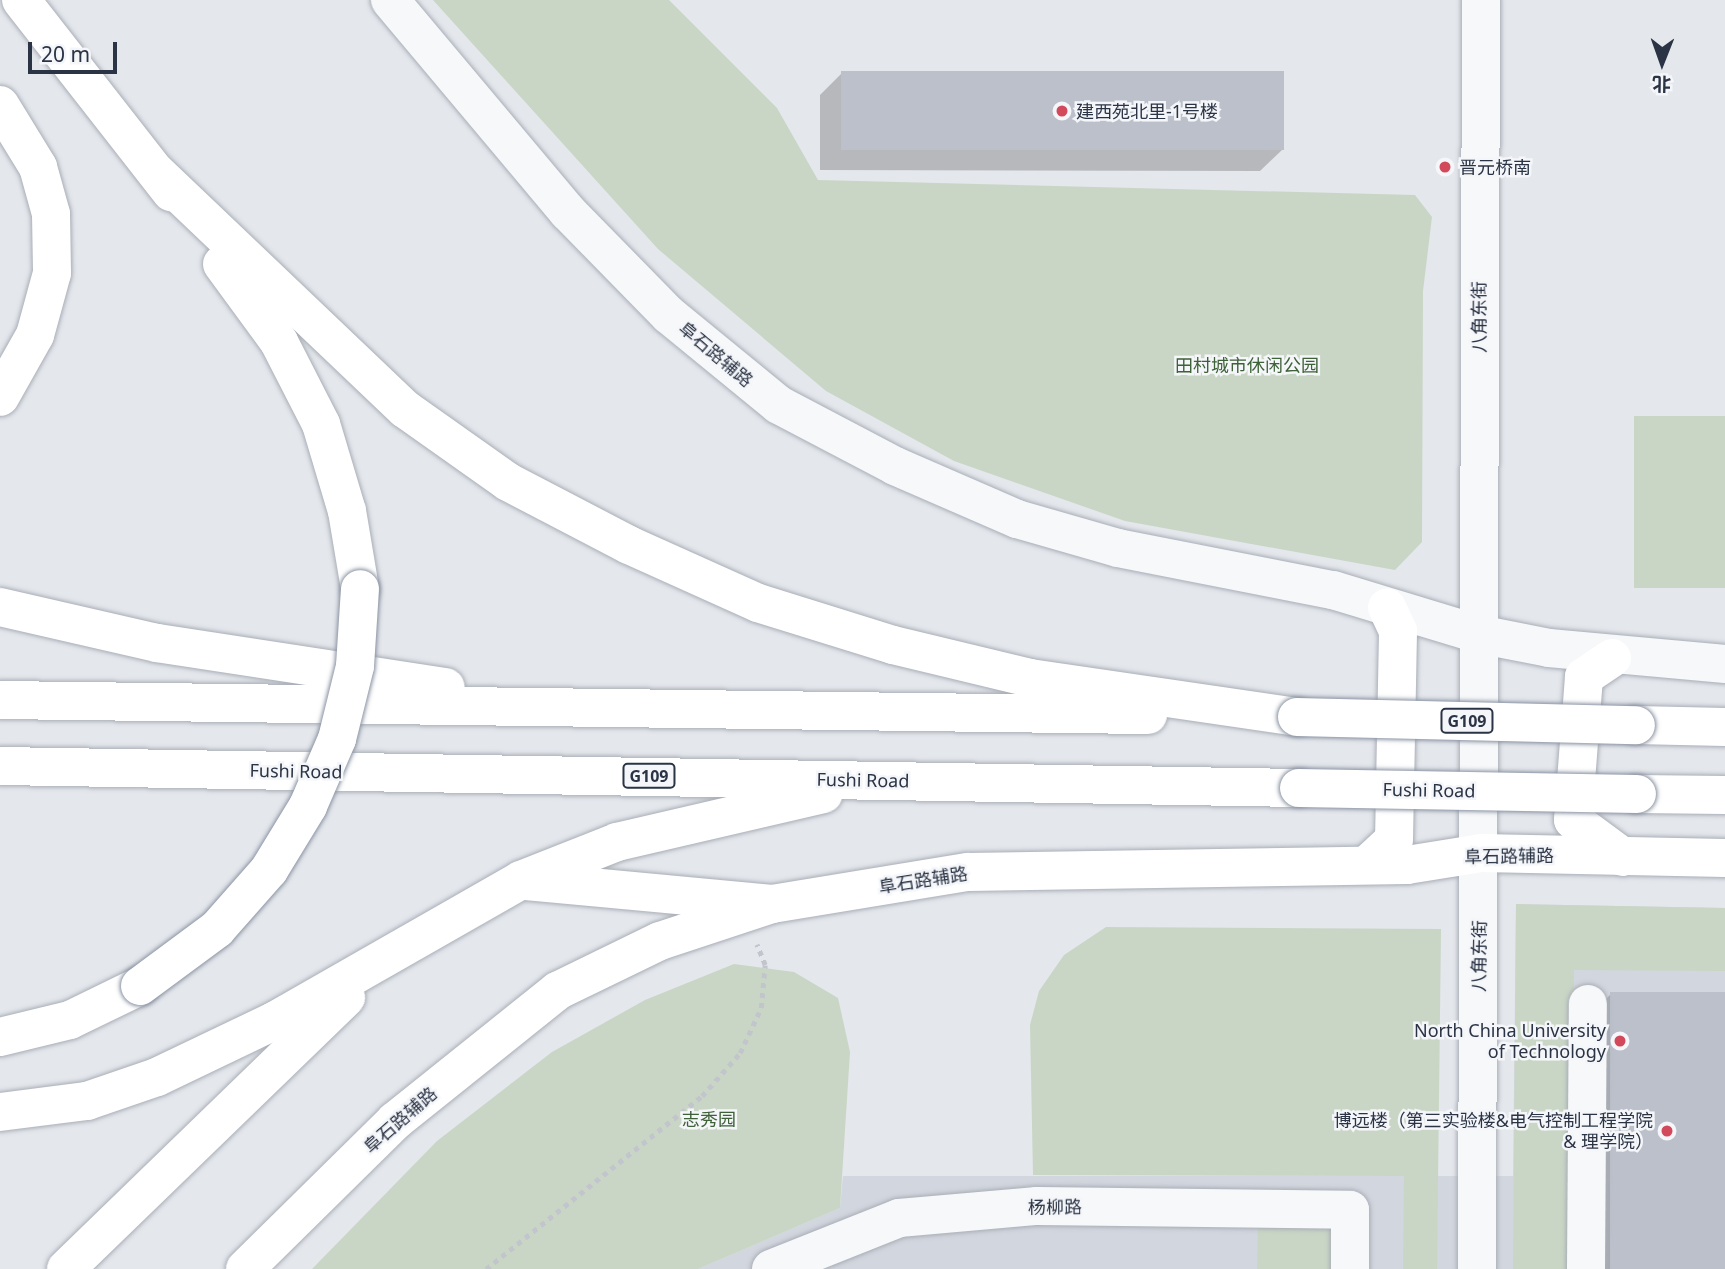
<!DOCTYPE html>
<meta charset="utf-8">
<style>
body{margin:0}
#map{position:relative;width:1725px;height:1269px;overflow:hidden;background:#e4e7ec;font-family:"Noto Sans","Noto Sans SC",sans-serif}
div>[style]{position:absolute}
[style*='--x']{left:calc(var(--x)*1px);top:calc(var(--y)*1px);width:calc(var(--w)*1px);rotate:calc(var(--a)*1deg)}
.built>*{inset:0;background:#d2d6de}
.green>*{inset:0;background:#c9d6c5;transform-origin:0 0}
.shadow>*{inset:0;background:#0003}
.building>*{inset:0;background:#bbc0ca;transform-origin:0 0}
.path>*{height:4.5px;margin-top:-2.25px;transform-origin:0;background:repeating-linear-gradient(90deg,#c2c5cb 0 5px,transparent 0 10px)}
.roads{filter:drop-shadow(0 0 2px #a9aeb7) drop-shadow(0 0 2px #a9aeb7)}
.minor>*{height:38px;margin:-19px;padding:0 19px;transform-origin:19px;border-radius:19px;background:#f7f8fa}
.major>*{height:38px;margin:-19px;padding:0 19px;transform-origin:19px;border-radius:19px;background:#fff}
.highway>*{height:38px;margin:-19px;padding:0 19px;transform-origin:19px;border-radius:19px;background:#fff}
.bridges{filter:drop-shadow(0 0 2px #8b94a3) drop-shadow(0 0 2px #8b94a3)}
.highway-bridge>*{height:38px;margin:-19px;padding:0 19px;transform-origin:19px;border-radius:19px;background:#fff}
.dots>*{width:19px;height:19px;translate:-50% -50%;box-sizing:border-box;border:4px solid #f4f6f9;border-radius:50%}
span{translate:-50% -50%;white-space:nowrap;text-align:center;line-height:1.15;-webkit-text-stroke:5px #f4f6f9;paint-order:stroke}
.shield-label span{padding:2px 5px;background:#f4f6f9;border:2px solid;border-radius:5px;-webkit-text-stroke-width:0}
.shield-label{font-size:16px;color:#2b3445;font-weight:700}
.poi-label{font-size:18px;color:#2b3445}
.left{translate:0 -50%;text-align:left}
.right{translate:-100% -50%;text-align:right}
.street-label{font-size:18px;color:#2b3445}
.park-label{font-size:18px;color:#3f6138}
.north{position:absolute;left:1627px;top:28px;width:70px;height:70px;-webkit-text-stroke:5px #f4f6f9;paint-order:stroke;rotate:181deg;font-size:19px;font-weight:700;line-height:28px;text-align:center;color:#2b3445}
.north::after{content:'';display:block;margin:auto;width:24px;height:32px;background:#2b3445;clip-path:polygon(50% 0,100% 100%,50% 72%,0 100%)}
.scale{position:absolute;left:28px;top:42px;width:89px;height:32px;box-sizing:border-box;border:4px solid #2b3445;border-top:0;padding-left:9px;font-size:21px;line-height:24px;white-space:nowrap;color:#2b3445;-webkit-text-stroke:5px #f4f6f9;paint-order:stroke}
</style>
<div id="map">
<div class="built">
<div style="clip-path:polygon(1516px 904px,1725px 908px,1725px 1269px,698px 1269px,840px 1208px,843px 1176px,1513px 1176px)"></div>
</div>
<div class="green">
<div style="clip-path:polygon(433px 0,669px 0,777px 108px,818px 180px,1415px 195px,1432px 217px,1423px 291px,1422px 542px,1395px 570px,1125px 521px,954px 461px,826px 391px,658px 249px)"></div>
<div style="left:1725px;top:416px;width:172px;height:91px;rotate:90deg"></div>
<div style="clip-path:polygon(1516px 904px,1725px 908px,1725px 971px,1574px 970px,1570px 1269px,1513px 1269px)"></div>
<div style="clip-path:polygon(1106px 927px,1441px 929px,1437px 1269px,1403px 1269px,1404px 1176px,1033px 1175px,1030px 1025px,1039px 991px,1064px 955px)"></div>
<div style="clip-path:polygon(734px 964px,794px 972px,838px 998px,850px 1052px,840px 1208px,698px 1269px,312px 1269px,437px 1141px,552px 1052px,645px 1000px)"></div>
<div style="left:1258px;top:1221px;width:81px;height:48px;rotate:1deg"></div>
</div>
<div class="shadow">
<div style="clip-path:polygon(842px 73px,1282px 150px,1260px 171px,820px 170px,820px 95px)"></div>
<div style="clip-path:polygon(1611px 994px,1725px 995px,1725px 1269px,1578px 1269px,1580px 1025px)"></div>
</div>
<div class="building">
<div style="left:841px;top:71px;width:443px;height:79px"></div>
<div style="left:1610px;top:992px;width:115px;height:277px"></div>
</div>
<div class="path">
<div style="--x:486;--y:1269;--w:277;--a:-38.7"></div>
<div style="--x:702;--y:1096;--w:57;--a:-48.5"></div>
<div style="--x:740;--y:1053;--w:50;--a:-65"></div>
<div style="--x:761;--y:1008;--w:43;--a:-84.7"></div>
<div style="--x:765;--y:965;--w:22;--a:-112"></div>
</div>
<div class="roads">
<div class="minor">
<div style="--x:390;--y:0;--w:277;--a:50"></div>
<div style="--x:568;--y:212;--w:144;--a:45.6"></div>
<div style="--x:669;--y:315;--w:142;--a:39.3"></div>
<div style="--x:779;--y:405;--w:131;--a:27.7"></div>
<div style="--x:895;--y:466;--w:133;--a:23.5"></div>
<div style="--x:1017;--y:519;--w:105;--a:16"></div>
<div style="--x:1118;--y:548;--w:219;--a:11.1"></div>
<div style="--x:1333;--y:590;--w:152;--a:16.9"></div>
<div style="--x:1478;--y:634;--w:72;--a:11.2"></div>
<div style="--x:1549;--y:648;--w:177;--a:5.2"></div>
<div style="--x:771;--y:1269;--w:138;--a:-21.7"></div>
<div style="--x:899;--y:1218;--w:139;--a:-5"></div>
<div style="--x:1037;--y:1206;--w:313;--a:0.7"></div>
<div style="--x:1350;--y:1210;--w:59;--a:90"></div>
<div style="--x:1477;--y:1269;--w:1269;--a:-89.82"></div>
<div style="--x:1586;--y:1269;--w:265;--a:-89.6"></div>
</div>
<div class="major">
<div style="--x:1612;--y:658;--w:34;--a:146"></div>
<div style="--x:1584;--y:677;--w:143;--a:94.4"></div>
<div style="--x:1573;--y:820;--w:62;--a:36.5"></div>
<div style="--x:1368;--y:864;--w:35;--a:-43"></div>
<div style="--x:1394;--y:840;--w:209;--a:-88.9"></div>
<div style="--x:1398;--y:631;--w:26;--a:-115"></div>
<div style="--x:245;--y:1269;--w:211;--a:-44.6"></div>
<div style="--x:395;--y:1121;--w:208;--a:-38.7"></div>
<div style="--x:557;--y:991;--w:114;--a:-25.9"></div>
<div style="--x:660;--y:941;--w:118;--a:-18.3"></div>
<div style="--x:772;--y:904;--w:199;--a:-9.3"></div>
<div style="--x:968;--y:872;--w:439;--a:-0.9"></div>
<div style="--x:1407;--y:865;--w:75;--a:-9.2"></div>
<div style="--x:1481;--y:853;--w:244;--a:1.2"></div>
</div>
<div class="highway">
<div style="--x:21;--y:0;--w:244;--a:52"></div>
<div style="--x:0;--y:105;--w:73;--a:58.5"></div>
<div style="--x:38;--y:167;--w:49;--a:74.5"></div>
<div style="--x:51;--y:214;--w:59;--a:89"></div>
<div style="--x:52;--y:273;--w:64;--a:105.3"></div>
<div style="--x:35;--y:335;--w:71;--a:119.4"></div>
<div style="--x:156;--y:172;--w:344;--a:43.6"></div>
<div style="--x:405;--y:409;--w:126;--a:35.3"></div>
<div style="--x:508;--y:482;--w:136;--a:27.5"></div>
<div style="--x:629;--y:545;--w:141;--a:24.2"></div>
<div style="--x:758;--y:603;--w:141;--a:17.3"></div>
<div style="--x:893;--y:645;--w:141;--a:13.5"></div>
<div style="--x:1030;--y:678;--w:270;--a:8.3"></div>
<div style="--x:222;--y:264;--w:97;--a:53.8"></div>
<div style="--x:279;--y:342;--w:92;--a:62.9"></div>
<div style="--x:321;--y:424;--w:91;--a:73.4"></div>
<div style="--x:347;--y:511;--w:79;--a:80.5"></div>
<div style="--x:0;--y:607;--w:161;--a:12.9"></div>
<div style="--x:157;--y:643;--w:292;--a:8.7"></div>
<div style="--x:0;--y:700;--w:1148;--a:0.75"></div>
<div style="--x:1636;--y:725;--w:89;--a:1.3"></div>
<div style="--x:0;--y:766;--w:1299;--a:0.97"></div>
<div style="--x:1637;--y:794;--w:88;--a:0.7"></div>
<div style="--x:526;--y:881;--w:247;--a:5.3"></div>
<div style="--x:0;--y:1037;--w:72;--a:-13.7"></div>
<div style="--x:70;--y:1020;--w:78;--a:-25.9"></div>
<div style="--x:0;--y:1112;--w:88;--a:-7.2"></div>
<div style="--x:87;--y:1101;--w:74;--a:-18.9"></div>
<div style="--x:157;--y:1077;--w:130;--a:-25.6"></div>
<div style="--x:274;--y:1021;--w:284;--a:-29.7"></div>
<div style="--x:521;--y:880;--w:103;--a:-21.6"></div>
<div style="--x:617;--y:842;--w:212;--a:-13.1"></div>
<div style="--x:66;--y:1269;--w:390;--a:-44.1"></div>
</div>
</div>
<div class="bridges">
<div class="highway-bridge">
<div style="--x:1297;--y:717;--w:339;--a:1.4"></div>
<div style="--x:1299;--y:788;--w:338;--a:1"></div>
<div style="--x:140;--y:986;--w:96;--a:-36.5"></div>
<div style="--x:217;--y:929;--w:79;--a:-48.6"></div>
<div style="--x:269;--y:870;--w:75;--a:-58.6"></div>
<div style="--x:308;--y:806;--w:73;--a:-66.6"></div>
<div style="--x:337;--y:739;--w:75;--a:-76.1"></div>
<div style="--x:355;--y:666;--w:77;--a:-86.3"></div>
</div>
</div>
<div class="dots">
<div style="left:1062px;top:111px;background:#d1495b"></div>
<div style="left:1445px;top:167px;background:#d1495b"></div>
<div style="left:1620px;top:1041px;background:#d1495b"></div>
<div style="left:1667px;top:1131px;background:#d1495b"></div>
</div>
<div class="shield-label">
<span style="left:1467px;top:721px">G109</span>
<span style="left:649px;top:776px">G109</span>
</div>
<div class="poi-label">
<span class="left" style="left:1076px;top:111px">建西苑北里-1号楼</span>
<span class="left" style="left:1459px;top:167px">晋元桥南</span>
<span class="right" style="left:1606px;top:1041px">North China University<br>of Technology</span>
<span class="right" style="left:1653px;top:1131px">博远楼（第三实验楼&amp;电气控制工程学院<br>&amp; 理学院）</span>
</div>
<div class="street-label">
<span style="left:1479px;top:317px;rotate:-90deg">八角东街</span>
<span style="left:716px;top:354px;rotate:40deg">阜石路辅路</span>
<span style="left:296px;top:771px;rotate:1deg">Fushi Road</span>
<span style="left:863px;top:780px;rotate:1deg">Fushi Road</span>
<span style="left:1429px;top:790px;rotate:1deg">Fushi Road</span>
<span style="left:1509px;top:856px;rotate:-1deg">阜石路辅路</span>
<span style="left:923px;top:880px;rotate:-9deg">阜石路辅路</span>
<span style="left:1479px;top:956px;rotate:-89deg">八角东街</span>
<span style="left:400px;top:1120px;rotate:-41deg">阜石路辅路</span>
<span style="left:1055px;top:1207px;rotate:-1deg">杨柳路</span>
</div>
<div class="park-label">
<span style="left:1247px;top:365px">田村城市休闲公园</span>
<span style="left:709px;top:1119px">志秀园</span>
</div>
<div class="north">北</div>
<div class="scale">20 m</div>
</div>
